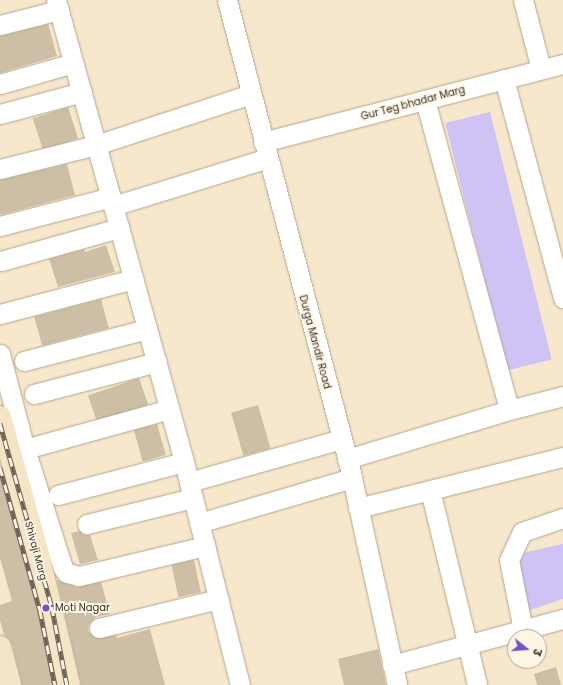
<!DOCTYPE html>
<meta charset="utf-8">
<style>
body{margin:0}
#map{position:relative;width:563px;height:685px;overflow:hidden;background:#f6e7cd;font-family:Poppins,"Noto Sans Devanagari",sans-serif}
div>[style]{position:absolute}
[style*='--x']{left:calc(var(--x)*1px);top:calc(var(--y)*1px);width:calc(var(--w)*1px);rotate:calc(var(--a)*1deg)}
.green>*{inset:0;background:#cfc3f6;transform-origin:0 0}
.building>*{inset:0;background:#cdbfa6;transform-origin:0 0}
.roads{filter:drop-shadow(0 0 1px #b5a78f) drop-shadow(0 0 1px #b5a78f)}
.street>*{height:19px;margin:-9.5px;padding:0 9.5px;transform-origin:9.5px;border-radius:9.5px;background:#fff}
.secondary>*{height:22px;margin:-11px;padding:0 11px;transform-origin:11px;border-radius:11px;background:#f4e5c6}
.rail>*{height:4.5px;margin-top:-2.25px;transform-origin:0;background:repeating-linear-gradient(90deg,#fef5e5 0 9px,#6b6254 0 18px);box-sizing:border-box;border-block:1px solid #6b6254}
.dots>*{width:11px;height:11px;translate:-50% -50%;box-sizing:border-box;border:2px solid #fef5e5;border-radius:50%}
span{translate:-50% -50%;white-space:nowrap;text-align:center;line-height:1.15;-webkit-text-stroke:4px #fef5e5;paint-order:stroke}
.street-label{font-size:10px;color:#373127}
.poi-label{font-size:10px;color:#373127}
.left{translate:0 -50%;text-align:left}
.north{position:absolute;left:507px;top:629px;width:40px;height:40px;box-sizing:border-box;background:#fef5e5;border:1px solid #aea799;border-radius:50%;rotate:107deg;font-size:11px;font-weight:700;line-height:16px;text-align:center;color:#373127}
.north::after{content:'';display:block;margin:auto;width:14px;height:18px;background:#794fc8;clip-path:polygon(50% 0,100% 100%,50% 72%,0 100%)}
</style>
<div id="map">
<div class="green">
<div style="left:490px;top:112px;width:255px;height:46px;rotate:76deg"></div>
<div style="clip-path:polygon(563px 544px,563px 599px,527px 611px,518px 554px)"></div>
</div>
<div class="building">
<div style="clip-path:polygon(48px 24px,57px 56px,0 73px,0 36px)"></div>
<div style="left:68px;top:107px;width:33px;height:37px;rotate:72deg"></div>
<div style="clip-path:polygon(67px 164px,75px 195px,0 215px,0 180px)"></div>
<div style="clip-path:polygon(106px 245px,115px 272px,58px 287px,49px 259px,84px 249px,85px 252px)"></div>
<div style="left:101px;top:299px;width:30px;height:69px;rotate:75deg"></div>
<div style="left:139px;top:378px;width:28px;height:54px;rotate:71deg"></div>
<div style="left:258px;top:405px;width:45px;height:28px;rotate:74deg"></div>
<div style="left:157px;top:424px;width:32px;height:24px;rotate:74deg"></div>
<div style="clip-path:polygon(0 464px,27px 561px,56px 685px,22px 685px,12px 644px,9px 639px,4px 635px,0 620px,0 605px,12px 601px,0 558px)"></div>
<div style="clip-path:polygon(79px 531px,84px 535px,90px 535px,98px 560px,80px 564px,71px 533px)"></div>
<div style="left:194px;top:560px;width:33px;height:23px;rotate:78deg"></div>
<div style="clip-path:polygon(57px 580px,77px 587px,101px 582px,110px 614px,96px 617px,89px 625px,88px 631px,96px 638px,116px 635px,117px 638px,150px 629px,165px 685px,81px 685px)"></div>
<div style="clip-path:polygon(378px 649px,386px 685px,344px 685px,338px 659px)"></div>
<div style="clip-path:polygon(556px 667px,561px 685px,537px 685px,534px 674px)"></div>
</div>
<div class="roads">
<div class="street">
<div style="--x:56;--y:0;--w:479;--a:74.5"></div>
<div style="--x:184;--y:462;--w:230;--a:75.9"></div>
<div style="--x:227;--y:0;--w:494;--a:75.3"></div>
<div style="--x:352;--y:478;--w:212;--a:77.7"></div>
<div style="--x:523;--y:0;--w:71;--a:75.4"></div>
<div style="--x:0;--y:25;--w:61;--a:-14.3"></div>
<div style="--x:504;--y:79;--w:227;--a:74.9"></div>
<div style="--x:0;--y:84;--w:76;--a:-16"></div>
<div style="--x:425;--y:100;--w:321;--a:74.8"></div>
<div style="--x:0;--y:114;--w:85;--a:-15"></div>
<div style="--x:263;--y:142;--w:310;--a:-14.6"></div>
<div style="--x:0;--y:169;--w:99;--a:-14"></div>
<div style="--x:96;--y:145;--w:163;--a:-18.2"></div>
<div style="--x:113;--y:206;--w:162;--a:-17.2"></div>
<div style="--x:0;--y:226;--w:115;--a:-14.6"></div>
<div style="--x:1;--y:261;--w:123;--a:-15.6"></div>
<div style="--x:0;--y:314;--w:138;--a:-14.7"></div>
<div style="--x:0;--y:354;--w:98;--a:75.3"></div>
<div style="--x:25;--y:449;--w:125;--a:72.3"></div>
<div style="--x:63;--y:568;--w:6;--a:51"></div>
<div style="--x:67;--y:573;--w:12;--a:14"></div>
<div style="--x:79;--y:576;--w:130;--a:-13.4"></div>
<div style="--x:24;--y:361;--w:127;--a:-14.6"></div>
<div style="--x:34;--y:394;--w:127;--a:-14.6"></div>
<div style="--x:25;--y:449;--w:150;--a:-15.4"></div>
<div style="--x:347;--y:459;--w:169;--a:-16.8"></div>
<div style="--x:509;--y:410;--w:56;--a:-14.5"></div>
<div style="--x:189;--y:482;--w:159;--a:-15.7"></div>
<div style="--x:430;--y:490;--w:201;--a:76.4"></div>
<div style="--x:58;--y:495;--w:130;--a:-14.7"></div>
<div style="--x:358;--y:508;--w:211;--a:-14"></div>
<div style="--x:199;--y:523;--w:159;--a:-16.4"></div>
<div style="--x:87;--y:524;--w:109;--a:-13.8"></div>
<div style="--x:99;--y:628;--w:123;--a:-13.6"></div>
<div style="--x:523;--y:630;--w:71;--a:-101.3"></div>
<div style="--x:509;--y:560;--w:31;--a:-65"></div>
<div style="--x:522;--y:532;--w:43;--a:-18.9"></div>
<div style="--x:392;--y:665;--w:177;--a:-15.1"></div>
</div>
<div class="secondary">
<div style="--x:0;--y:417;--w:146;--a:74.5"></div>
<div style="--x:39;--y:558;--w:130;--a:76.7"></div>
<div style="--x:0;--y:647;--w:39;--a:75"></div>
</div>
</div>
<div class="rail">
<div style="--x:0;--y:423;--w:191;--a:74.2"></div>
<div style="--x:52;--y:607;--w:79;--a:79.1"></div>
<div style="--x:0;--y:467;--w:148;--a:74.4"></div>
<div style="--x:40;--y:610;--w:76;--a:78.7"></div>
</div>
<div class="dots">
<div style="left:46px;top:608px;background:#794fc8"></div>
</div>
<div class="street-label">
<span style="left:413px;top:103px;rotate:-15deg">Gur Teg bhadar Marg</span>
<span style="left:315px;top:342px;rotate:75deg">Durga Mandir Road</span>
<span style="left:36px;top:551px;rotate:75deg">Shivaji Marg</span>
</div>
<div class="poi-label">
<span class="left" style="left:55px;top:608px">Moti Nagar</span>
</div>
<div class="north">उ</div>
</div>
